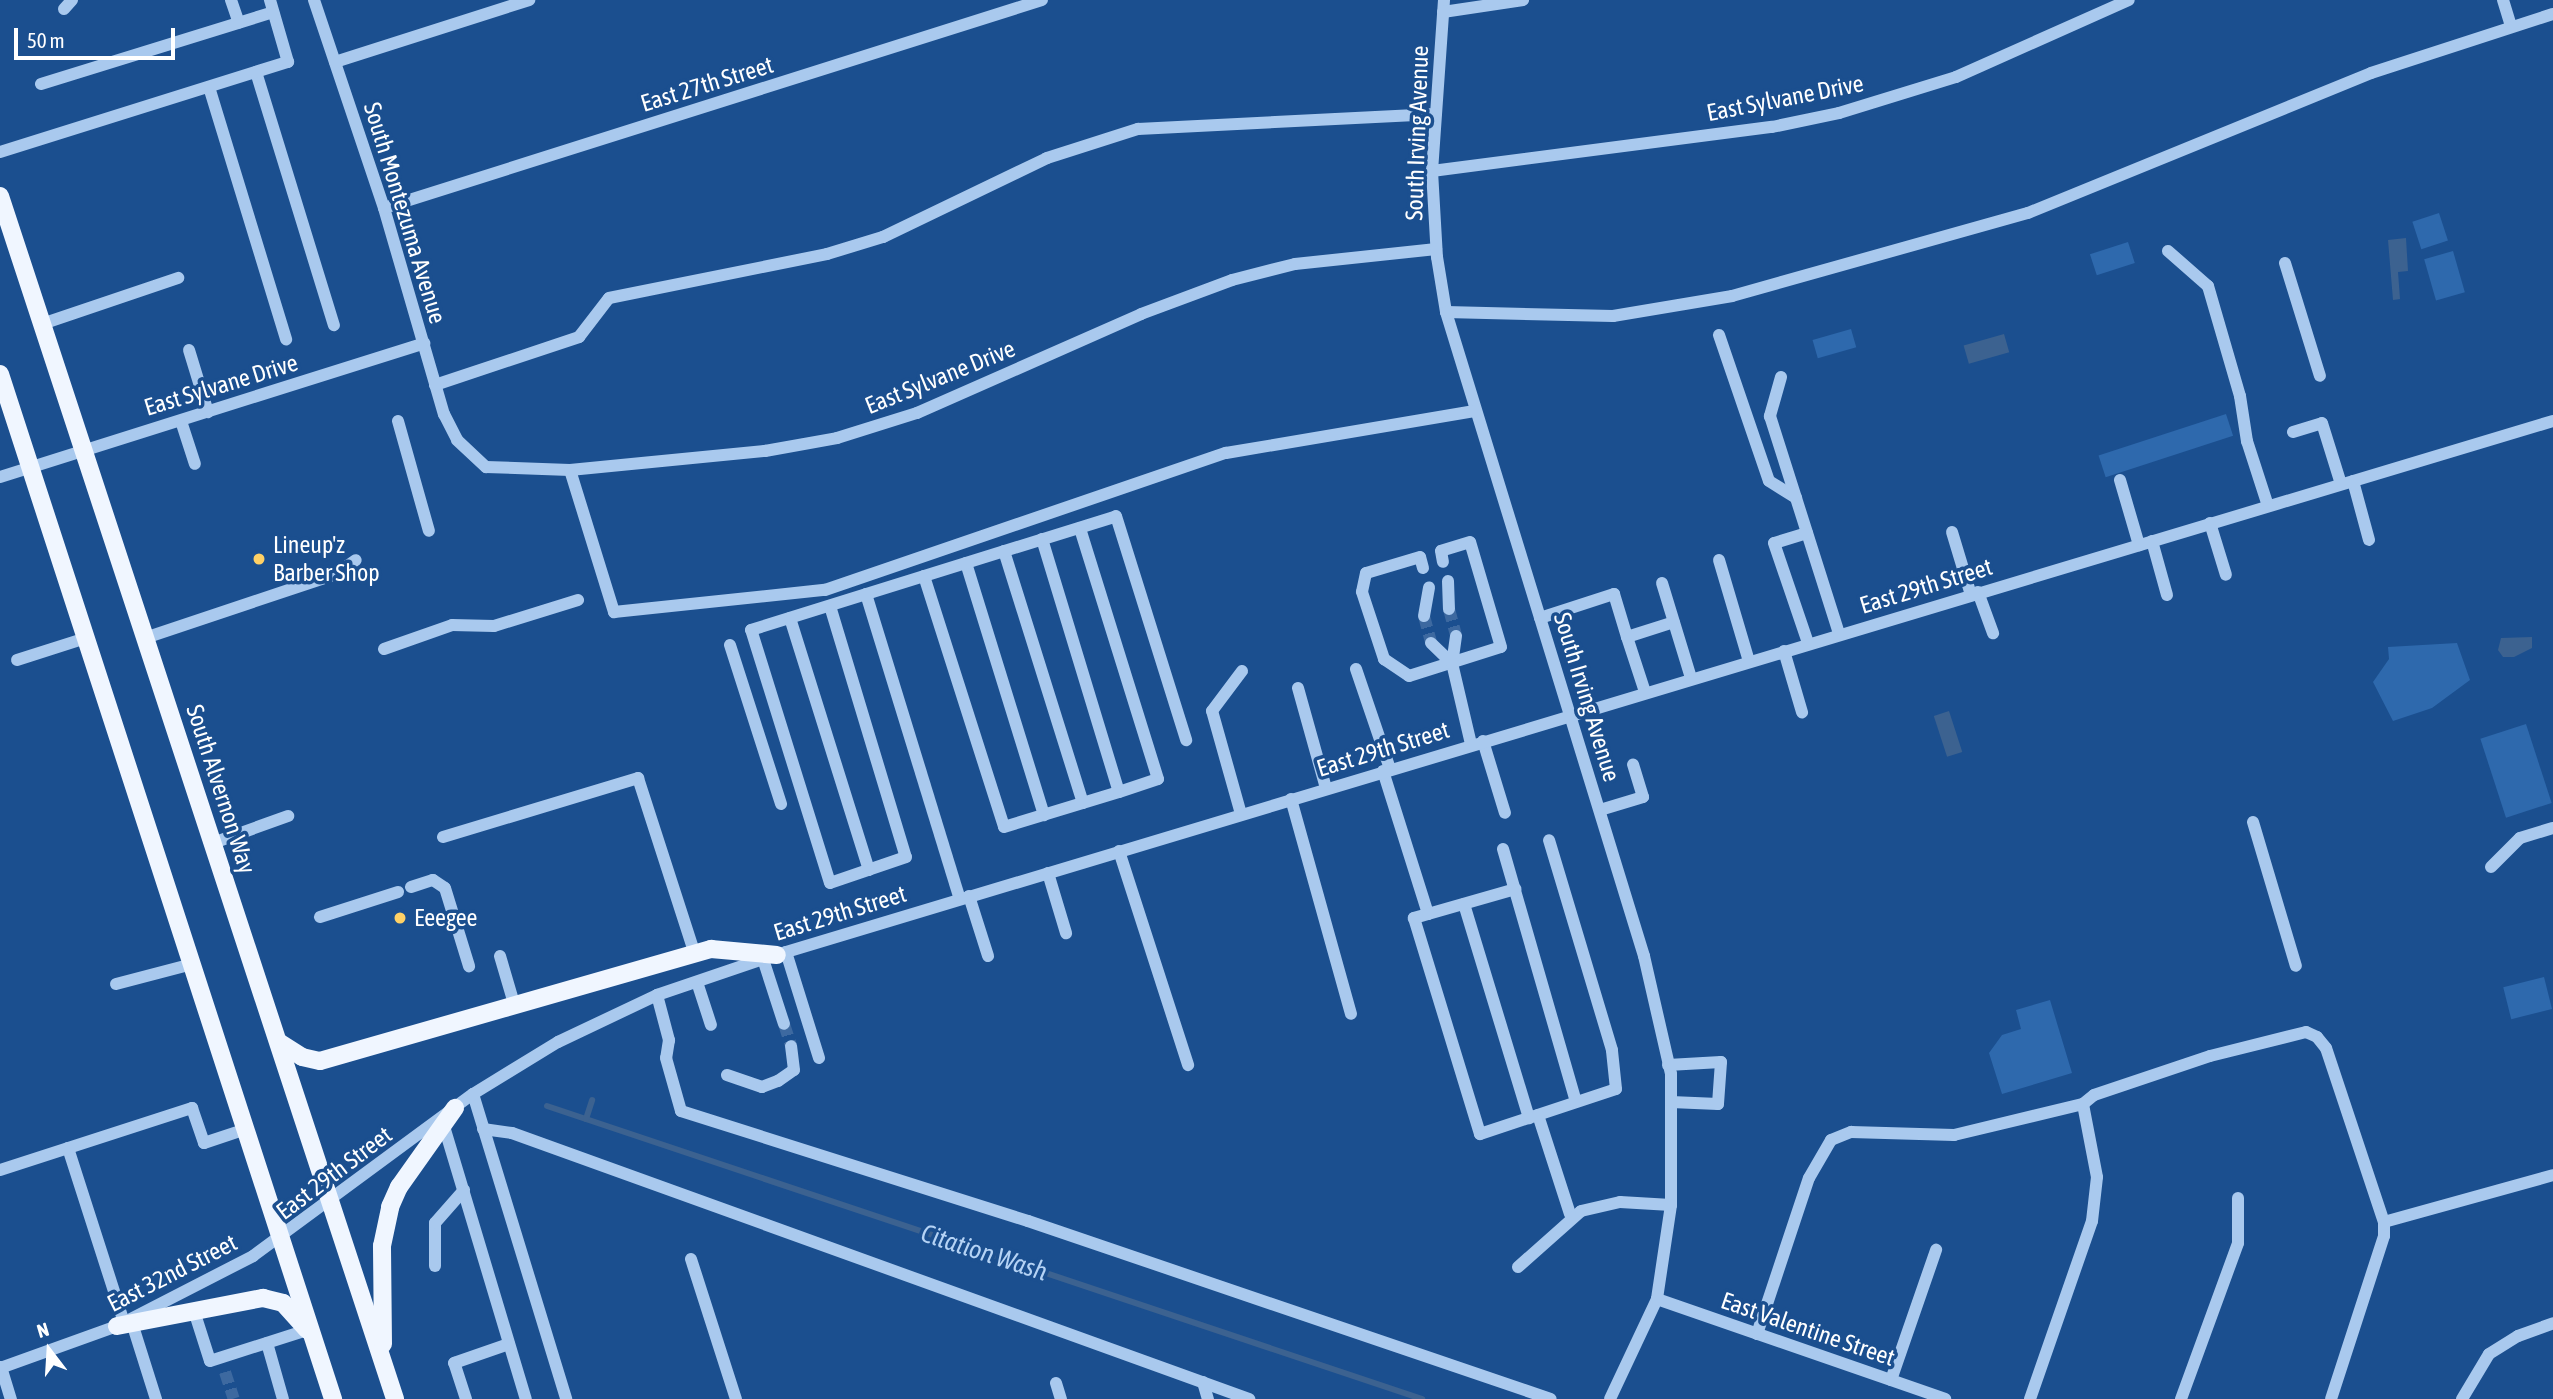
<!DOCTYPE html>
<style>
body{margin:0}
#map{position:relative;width:2553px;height:1399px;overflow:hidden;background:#1b4f8f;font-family:"Asap Condensed",sans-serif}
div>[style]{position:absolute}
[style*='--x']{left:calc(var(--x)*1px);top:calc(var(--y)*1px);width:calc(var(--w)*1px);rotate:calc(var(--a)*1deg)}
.green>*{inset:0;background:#2e69ad;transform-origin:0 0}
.water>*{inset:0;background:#3c6290;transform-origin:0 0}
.stream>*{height:6px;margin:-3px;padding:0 3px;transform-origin:3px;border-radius:3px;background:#3c6290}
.minor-tunnel>*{height:12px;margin-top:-6px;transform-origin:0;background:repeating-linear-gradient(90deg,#3d69a0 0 12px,transparent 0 18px)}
.minor>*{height:12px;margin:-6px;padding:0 6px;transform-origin:6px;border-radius:6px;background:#a9c9ee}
.major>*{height:18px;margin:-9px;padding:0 9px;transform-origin:9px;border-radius:9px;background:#f0f6ff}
.dots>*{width:19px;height:19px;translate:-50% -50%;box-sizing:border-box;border:4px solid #1b4f8f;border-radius:50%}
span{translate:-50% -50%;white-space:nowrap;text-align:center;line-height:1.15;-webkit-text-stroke:7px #1b4f8f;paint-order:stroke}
.street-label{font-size:24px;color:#fff}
.poi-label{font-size:24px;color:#fff}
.left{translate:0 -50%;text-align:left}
.water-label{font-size:26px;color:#b5d3f5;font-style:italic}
.north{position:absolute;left:14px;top:1315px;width:70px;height:70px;-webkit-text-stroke:5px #1b4f8f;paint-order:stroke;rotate:343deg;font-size:19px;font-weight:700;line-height:28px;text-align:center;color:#fff}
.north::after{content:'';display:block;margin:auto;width:24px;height:32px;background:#fff;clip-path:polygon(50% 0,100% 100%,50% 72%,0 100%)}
.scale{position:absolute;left:14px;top:28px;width:161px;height:32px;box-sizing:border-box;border:4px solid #fff;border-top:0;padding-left:9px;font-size:21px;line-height:24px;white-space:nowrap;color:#fff;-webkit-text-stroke:5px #1b4f8f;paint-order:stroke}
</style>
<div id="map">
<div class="green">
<div style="left:2439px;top:213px;width:29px;height:28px;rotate:72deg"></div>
<div style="left:2128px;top:242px;width:22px;height:40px;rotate:72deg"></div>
<div style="left:2453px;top:251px;width:43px;height:30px;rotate:74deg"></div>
<div style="left:1851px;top:329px;width:19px;height:40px;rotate:74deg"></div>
<div style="left:2226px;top:414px;width:23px;height:134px;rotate:72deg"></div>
<div style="clip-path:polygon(2457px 643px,2470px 680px,2432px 708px,2393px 721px,2373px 682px,2389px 659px,2388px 647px)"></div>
<div style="left:2526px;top:724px;width:83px;height:48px;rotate:72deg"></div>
<div style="left:2544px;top:977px;width:33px;height:42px;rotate:76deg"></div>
<div style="clip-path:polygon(2050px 1000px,2072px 1073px,2002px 1094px,1989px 1053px,2002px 1035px,2021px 1029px,2016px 1010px)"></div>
</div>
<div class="water">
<div style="clip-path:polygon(2406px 238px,2408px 271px,2398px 272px,2400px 299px,2393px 300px,2388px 240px)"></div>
<div style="left:2004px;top:334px;width:19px;height:42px;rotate:74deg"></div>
<div style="clip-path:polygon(2532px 637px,2532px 648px,2514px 657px,2503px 657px,2498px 650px,2501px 638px)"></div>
<div style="left:1949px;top:711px;width:43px;height:16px;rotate:72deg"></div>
</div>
<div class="stream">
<div style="--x:547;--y:1106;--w:923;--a:18.51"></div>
<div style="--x:586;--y:1119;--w:20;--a:-72"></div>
</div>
<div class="minor-tunnel">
<div style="--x:1449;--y:609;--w:28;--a:75"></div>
<div style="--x:1424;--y:616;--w:28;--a:75"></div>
<div style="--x:784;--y:1024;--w:23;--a:72"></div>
<div style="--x:225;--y:1372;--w:28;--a:72"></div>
</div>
<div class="minor">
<div style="--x:231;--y:0;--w:24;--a:71"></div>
<div style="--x:314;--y:0;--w:219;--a:71.4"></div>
<div style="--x:384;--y:208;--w:215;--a:73.8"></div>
<div style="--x:444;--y:414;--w:29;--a:63"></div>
<div style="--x:457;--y:440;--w:40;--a:43"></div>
<div style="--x:486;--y:467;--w:84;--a:2"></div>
<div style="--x:570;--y:470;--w:196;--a:-5.6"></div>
<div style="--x:765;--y:451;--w:73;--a:-10.2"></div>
<div style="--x:837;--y:438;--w:84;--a:-17.4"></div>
<div style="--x:917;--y:413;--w:245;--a:-23.8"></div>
<div style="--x:1141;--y:314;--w:97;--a:-20.5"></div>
<div style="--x:1232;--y:280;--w:65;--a:-14.3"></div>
<div style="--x:1295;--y:264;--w:142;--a:-6.1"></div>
<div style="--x:1444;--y:0;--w:171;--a:94"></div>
<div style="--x:1432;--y:171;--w:86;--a:86.7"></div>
<div style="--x:1437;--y:257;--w:56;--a:80.7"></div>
<div style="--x:1446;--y:312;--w:674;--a:72.91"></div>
<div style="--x:1644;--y:956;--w:121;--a:77.1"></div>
<div style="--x:1671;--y:1074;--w:131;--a:90"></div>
<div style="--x:1671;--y:1205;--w:95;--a:98.5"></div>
<div style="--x:1657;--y:1299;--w:110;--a:115.2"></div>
<div style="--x:2503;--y:0;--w:27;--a:73"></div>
<div style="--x:64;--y:9;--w:12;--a:-48"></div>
<div style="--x:1443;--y:12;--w:81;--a:-8.5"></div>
<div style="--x:335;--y:62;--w:204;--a:-17.7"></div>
<div style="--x:256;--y:72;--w:265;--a:72.9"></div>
<div style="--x:41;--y:84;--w:243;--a:-17.2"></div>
<div style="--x:209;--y:87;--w:264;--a:73"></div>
<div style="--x:0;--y:152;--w:302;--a:-17.4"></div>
<div style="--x:288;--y:62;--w:65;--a:-106.2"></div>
<div style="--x:1432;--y:171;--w:343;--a:-7.4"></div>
<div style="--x:1772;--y:127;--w:68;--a:-11.8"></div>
<div style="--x:1839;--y:113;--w:122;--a:-17.1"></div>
<div style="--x:1956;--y:77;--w:189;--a:-24"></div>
<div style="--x:384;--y:208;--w:690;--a:-17.54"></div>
<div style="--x:2168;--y:251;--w:53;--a:41.2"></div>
<div style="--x:2208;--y:286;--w:115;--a:73.8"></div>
<div style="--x:2240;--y:396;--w:46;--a:81.2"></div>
<div style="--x:2247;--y:441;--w:68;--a:72.1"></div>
<div style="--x:2285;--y:263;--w:118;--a:72.8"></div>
<div style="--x:1446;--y:312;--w:167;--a:1.4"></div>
<div style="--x:1613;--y:316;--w:121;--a:-9.5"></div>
<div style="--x:1732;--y:296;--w:307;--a:-15.7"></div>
<div style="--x:2028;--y:213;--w:370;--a:-22.2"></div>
<div style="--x:2371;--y:73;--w:191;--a:-18"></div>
<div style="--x:42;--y:324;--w:144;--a:-18.7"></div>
<div style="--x:1719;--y:335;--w:154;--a:71.1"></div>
<div style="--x:1769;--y:481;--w:32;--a:32"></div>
<div style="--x:189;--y:350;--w:65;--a:73"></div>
<div style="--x:1781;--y:377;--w:41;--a:105.8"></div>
<div style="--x:1770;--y:416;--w:229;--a:72.4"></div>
<div style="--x:435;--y:385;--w:152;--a:-18.4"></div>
<div style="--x:579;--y:337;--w:49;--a:-52.4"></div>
<div style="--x:609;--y:298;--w:222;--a:-11.4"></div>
<div style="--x:827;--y:254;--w:59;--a:-16.9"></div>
<div style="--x:883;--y:237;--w:182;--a:-25.7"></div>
<div style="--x:1047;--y:158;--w:96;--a:-17.7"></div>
<div style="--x:1138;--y:129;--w:298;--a:-2.9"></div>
<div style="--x:181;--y:421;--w:45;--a:72"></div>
<div style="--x:398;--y:421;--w:114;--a:74.3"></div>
<div style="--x:2293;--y:432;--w:30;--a:-17"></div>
<div style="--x:2322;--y:423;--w:64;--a:72.7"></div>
<div style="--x:570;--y:470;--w:149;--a:72.8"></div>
<div style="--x:614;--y:612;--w:212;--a:-6"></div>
<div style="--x:825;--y:590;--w:424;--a:-18.9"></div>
<div style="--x:1226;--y:453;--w:252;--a:-9.6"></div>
<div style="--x:0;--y:477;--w:445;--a:-17.5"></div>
<div style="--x:2120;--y:480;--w:68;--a:73.7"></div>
<div style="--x:2353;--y:481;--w:61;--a:74.8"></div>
<div style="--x:2210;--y:523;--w:54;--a:72.9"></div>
<div style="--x:1952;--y:532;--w:66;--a:73.2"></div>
<div style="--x:1807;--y:533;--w:34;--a:163"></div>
<div style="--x:1774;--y:543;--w:106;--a:71.2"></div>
<div style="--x:1042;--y:539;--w:264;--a:73.1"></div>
<div style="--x:2152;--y:541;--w:56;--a:74.5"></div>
<div style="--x:1004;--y:551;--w:264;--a:72.6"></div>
<div style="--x:1719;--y:560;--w:105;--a:73.5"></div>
<div style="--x:966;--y:563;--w:264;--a:72.8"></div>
<div style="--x:1423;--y:568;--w:11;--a:-105"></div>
<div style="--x:1420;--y:557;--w:56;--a:163.5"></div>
<div style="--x:1366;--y:573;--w:19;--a:102"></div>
<div style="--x:1362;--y:592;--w:71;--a:71.8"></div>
<div style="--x:1384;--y:659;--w:30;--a:34"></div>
<div style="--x:1409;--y:676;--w:96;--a:-17.5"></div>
<div style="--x:1501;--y:647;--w:109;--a:-106.4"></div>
<div style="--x:1470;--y:542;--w:30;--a:163"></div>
<div style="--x:1441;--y:551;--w:11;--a:80"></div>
<div style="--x:924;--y:576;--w:263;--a:72.3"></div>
<div style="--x:1004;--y:827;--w:120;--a:-16.9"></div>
<div style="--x:1119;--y:792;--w:41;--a:-18.4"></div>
<div style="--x:1158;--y:779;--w:263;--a:-107.3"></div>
<div style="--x:1448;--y:581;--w:28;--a:88"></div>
<div style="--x:1662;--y:583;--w:99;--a:73"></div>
<div style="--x:1978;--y:592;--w:44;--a:69.9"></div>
<div style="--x:866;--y:594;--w:319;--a:72.9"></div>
<div style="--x:830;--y:606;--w:262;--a:73.2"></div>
<div style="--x:906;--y:857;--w:80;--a:161.1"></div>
<div style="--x:830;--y:883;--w:265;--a:-107.3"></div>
<div style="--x:751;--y:630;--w:382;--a:-17.3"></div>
<div style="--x:1116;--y:516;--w:235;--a:72.6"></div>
<div style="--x:1424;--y:616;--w:29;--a:-80"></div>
<div style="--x:790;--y:618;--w:264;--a:72.6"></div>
<div style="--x:1540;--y:618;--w:78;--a:-18"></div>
<div style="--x:1614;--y:594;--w:45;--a:73.2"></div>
<div style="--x:1456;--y:636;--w:27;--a:98"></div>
<div style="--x:1452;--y:663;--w:83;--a:76.8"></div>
<div style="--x:145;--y:638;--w:201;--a:-18.5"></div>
<div style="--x:336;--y:574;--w:24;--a:-35"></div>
<div style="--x:1431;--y:643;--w:29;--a:44"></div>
<div style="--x:730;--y:645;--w:167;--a:72.2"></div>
<div style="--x:384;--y:649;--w:72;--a:-19.4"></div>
<div style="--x:452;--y:625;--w:42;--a:1.4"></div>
<div style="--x:494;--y:626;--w:88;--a:-17.2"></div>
<div style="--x:1784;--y:651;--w:64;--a:73.6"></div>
<div style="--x:17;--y:660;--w:72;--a:-17.7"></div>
<div style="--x:1356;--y:669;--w:106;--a:71.2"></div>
<div style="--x:1298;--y:688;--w:104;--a:74.4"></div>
<div style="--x:1645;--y:692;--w:58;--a:-108.1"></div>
<div style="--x:1627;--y:637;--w:49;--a:-17.7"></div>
<div style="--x:1483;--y:741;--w:75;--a:73"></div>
<div style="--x:1383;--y:771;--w:150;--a:72.5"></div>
<div style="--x:1428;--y:914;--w:15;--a:164"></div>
<div style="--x:1414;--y:918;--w:226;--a:73"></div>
<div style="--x:1480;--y:1134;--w:143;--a:-18.3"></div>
<div style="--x:1616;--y:1089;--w:39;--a:-96"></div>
<div style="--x:1612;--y:1050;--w:219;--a:-106.7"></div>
<div style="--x:1291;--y:799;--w:223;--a:74.4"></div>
<div style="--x:1600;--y:810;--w:45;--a:-16.8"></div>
<div style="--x:1643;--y:797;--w:34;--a:-107"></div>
<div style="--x:1241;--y:814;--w:107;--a:-105.7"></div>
<div style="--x:1212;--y:711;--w:50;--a:-53.1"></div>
<div style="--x:2253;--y:822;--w:150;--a:73.4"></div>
<div style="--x:443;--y:837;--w:204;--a:-16.8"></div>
<div style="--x:638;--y:778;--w:185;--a:72.1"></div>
<div style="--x:213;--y:843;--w:80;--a:-19.8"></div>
<div style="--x:1503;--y:849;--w:263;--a:73.9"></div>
<div style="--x:1119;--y:851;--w:225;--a:72.1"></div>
<div style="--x:2491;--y:867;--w:41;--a:-45"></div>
<div style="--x:2520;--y:838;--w:34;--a:-17"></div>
<div style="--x:1048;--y:873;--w:63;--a:73.3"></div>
<div style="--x:411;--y:887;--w:23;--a:-18"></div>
<div style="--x:433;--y:880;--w:14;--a:34"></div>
<div style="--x:445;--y:888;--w:82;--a:72.9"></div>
<div style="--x:969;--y:896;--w:63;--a:72.4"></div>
<div style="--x:1464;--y:904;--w:224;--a:73.1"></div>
<div style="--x:1428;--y:914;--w:91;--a:-16"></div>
<div style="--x:320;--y:917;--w:82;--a:-17.8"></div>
<div style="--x:786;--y:952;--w:111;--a:72.7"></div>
<div style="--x:500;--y:956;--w:53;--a:73.6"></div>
<div style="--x:763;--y:959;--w:68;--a:72.1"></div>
<div style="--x:697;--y:982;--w:45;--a:72"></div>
<div style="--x:116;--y:984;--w:79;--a:-14.7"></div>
<div style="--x:657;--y:995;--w:47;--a:75.1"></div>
<div style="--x:669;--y:1040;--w:18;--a:99"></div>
<div style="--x:666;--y:1058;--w:55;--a:74.2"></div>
<div style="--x:681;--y:1111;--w:364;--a:17.6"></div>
<div style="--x:1028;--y:1221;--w:552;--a:18.8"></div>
<div style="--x:1668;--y:1065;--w:53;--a:-3.2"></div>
<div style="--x:1721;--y:1062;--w:42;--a:94.1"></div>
<div style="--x:1718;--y:1104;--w:47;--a:-177.6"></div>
<div style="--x:727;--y:1075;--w:37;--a:19"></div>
<div style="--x:762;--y:1087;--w:17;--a:-21"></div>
<div style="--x:778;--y:1081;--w:19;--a:-35"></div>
<div style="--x:794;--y:1070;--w:24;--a:-97"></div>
<div style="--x:473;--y:1094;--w:319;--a:73"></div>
<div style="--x:1538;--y:1115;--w:104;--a:72.1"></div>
<div style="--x:443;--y:1123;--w:288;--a:73.3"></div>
<div style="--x:483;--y:1129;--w:29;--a:8"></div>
<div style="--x:512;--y:1133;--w:784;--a:19.85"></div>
<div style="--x:68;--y:1148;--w:183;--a:72.2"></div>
<div style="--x:0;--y:1170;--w:202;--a:-17.9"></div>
<div style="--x:192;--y:1108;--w:37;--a:71"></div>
<div style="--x:204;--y:1143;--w:44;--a:-18.4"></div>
<div style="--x:2384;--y:1222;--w:175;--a:-15.5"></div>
<div style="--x:691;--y:1259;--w:147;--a:72.2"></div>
<div style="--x:435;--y:1266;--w:43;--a:-90"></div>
<div style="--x:435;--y:1223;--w:44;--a:-48.7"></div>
<div style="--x:1518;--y:1267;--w:84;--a:-41.6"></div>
<div style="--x:1581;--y:1211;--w:40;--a:-13"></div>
<div style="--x:1620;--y:1202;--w:51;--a:3.4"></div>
<div style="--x:1657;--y:1299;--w:305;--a:19.1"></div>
<div style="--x:195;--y:1314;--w:49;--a:72.3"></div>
<div style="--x:210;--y:1361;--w:102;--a:-17.7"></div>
<div style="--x:132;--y:1323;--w:80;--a:72.5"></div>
<div style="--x:1757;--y:1334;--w:164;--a:-71.6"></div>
<div style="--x:1809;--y:1178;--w:44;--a:-59.9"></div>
<div style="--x:1831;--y:1140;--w:22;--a:-22"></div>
<div style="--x:1851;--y:1132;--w:103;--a:1.7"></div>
<div style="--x:1954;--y:1135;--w:133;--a:-13.5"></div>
<div style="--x:267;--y:1343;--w:58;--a:74.1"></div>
<div style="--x:1;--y:1367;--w:34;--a:73"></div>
<div style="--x:0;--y:1368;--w:124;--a:-19.7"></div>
<div style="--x:117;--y:1326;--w:153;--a:-27.2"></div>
<div style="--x:253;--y:1256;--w:273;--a:-36.4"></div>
<div style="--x:473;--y:1094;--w:100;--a:-31.5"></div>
<div style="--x:558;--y:1042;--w:110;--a:-25.4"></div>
<div style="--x:657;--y:995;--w:112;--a:-18.8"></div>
<div style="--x:763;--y:959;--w:1869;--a:-16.73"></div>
<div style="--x:1891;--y:1380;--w:138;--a:-70.9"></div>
<div style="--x:1203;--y:1382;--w:18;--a:74"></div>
<div style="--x:1056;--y:1383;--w:17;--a:73"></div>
<div style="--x:466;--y:1399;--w:38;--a:-108"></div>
<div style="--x:454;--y:1363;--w:58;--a:-19.1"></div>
<div style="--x:2030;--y:1399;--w:188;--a:-70.8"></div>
<div style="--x:2092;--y:1221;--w:44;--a:-83.5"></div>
<div style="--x:2097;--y:1177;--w:74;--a:-100.9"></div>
<div style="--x:2083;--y:1104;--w:14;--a:-39"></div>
<div style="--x:2094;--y:1095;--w:122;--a:-18.6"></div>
<div style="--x:2210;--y:1056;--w:99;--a:-14"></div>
<div style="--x:2306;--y:1032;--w:12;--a:24"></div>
<div style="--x:2317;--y:1037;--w:14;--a:51"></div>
<div style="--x:2326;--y:1048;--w:183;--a:71.6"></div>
<div style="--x:2384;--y:1222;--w:14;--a:90"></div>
<div style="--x:2384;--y:1236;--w:171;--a:108"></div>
<div style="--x:2181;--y:1399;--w:166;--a:-69.9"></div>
<div style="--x:2238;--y:1243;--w:45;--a:-90"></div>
<div style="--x:2462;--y:1399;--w:52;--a:-59"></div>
<div style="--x:2489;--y:1354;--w:34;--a:-32"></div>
<div style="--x:2518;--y:1336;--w:37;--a:-20"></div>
</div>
<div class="major">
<div style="--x:0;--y:196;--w:1266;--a:71.82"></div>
<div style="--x:0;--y:374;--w:1078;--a:72"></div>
<div style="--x:280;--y:1043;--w:26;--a:32"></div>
<div style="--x:302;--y:1057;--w:18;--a:13"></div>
<div style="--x:320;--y:1061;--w:407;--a:-16"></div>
<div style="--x:711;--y:949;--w:66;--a:5.2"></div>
<div style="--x:117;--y:1326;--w:149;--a:-10.9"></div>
<div style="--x:263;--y:1298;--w:21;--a:14"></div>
<div style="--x:283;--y:1303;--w:36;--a:48"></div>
<div style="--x:383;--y:1344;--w:98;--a:-90.6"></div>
<div style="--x:382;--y:1246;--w:40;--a:-78"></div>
<div style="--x:390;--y:1207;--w:22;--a:-66"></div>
<div style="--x:399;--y:1187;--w:97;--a:-54.7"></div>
</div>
<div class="dots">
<div style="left:259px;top:559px;background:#ffd166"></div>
<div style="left:400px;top:918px;background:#ffd166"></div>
</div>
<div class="street-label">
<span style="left:707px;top:84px;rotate:-17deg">East 27th Street</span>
<span style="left:1785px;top:98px;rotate:-11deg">East Sylvane Drive</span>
<span style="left:1417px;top:133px;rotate:-88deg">South Irving Avenue</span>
<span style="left:405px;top:213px;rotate:73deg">South Montezuma Avenue</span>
<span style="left:940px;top:377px;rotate:-22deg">East Sylvane Drive</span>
<span style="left:221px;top:385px;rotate:-17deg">East Sylvane Drive</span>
<span style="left:1926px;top:586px;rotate:-17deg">East 29th Street</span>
<span style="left:1587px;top:697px;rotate:73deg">South Irving Avenue</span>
<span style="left:1383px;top:749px;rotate:-17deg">East 29th Street</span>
<span style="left:221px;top:789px;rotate:72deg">South Alvernon Way</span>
<span style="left:840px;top:913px;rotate:-17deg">East 29th Street</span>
<span style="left:334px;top:1173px;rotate:-37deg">East 29th Street</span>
<span style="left:172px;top:1273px;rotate:-27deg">East 32nd Street</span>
<span style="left:1808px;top:1329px;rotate:19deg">East Valentine Street</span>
</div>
<div class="poi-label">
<span class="left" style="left:273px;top:559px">Lineup'z<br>Barber Shop</span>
<span class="left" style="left:414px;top:918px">Eeegee</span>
</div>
<div class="water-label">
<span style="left:984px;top:1253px;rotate:18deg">Citation Wash</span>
</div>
<div class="north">N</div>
<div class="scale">50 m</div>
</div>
